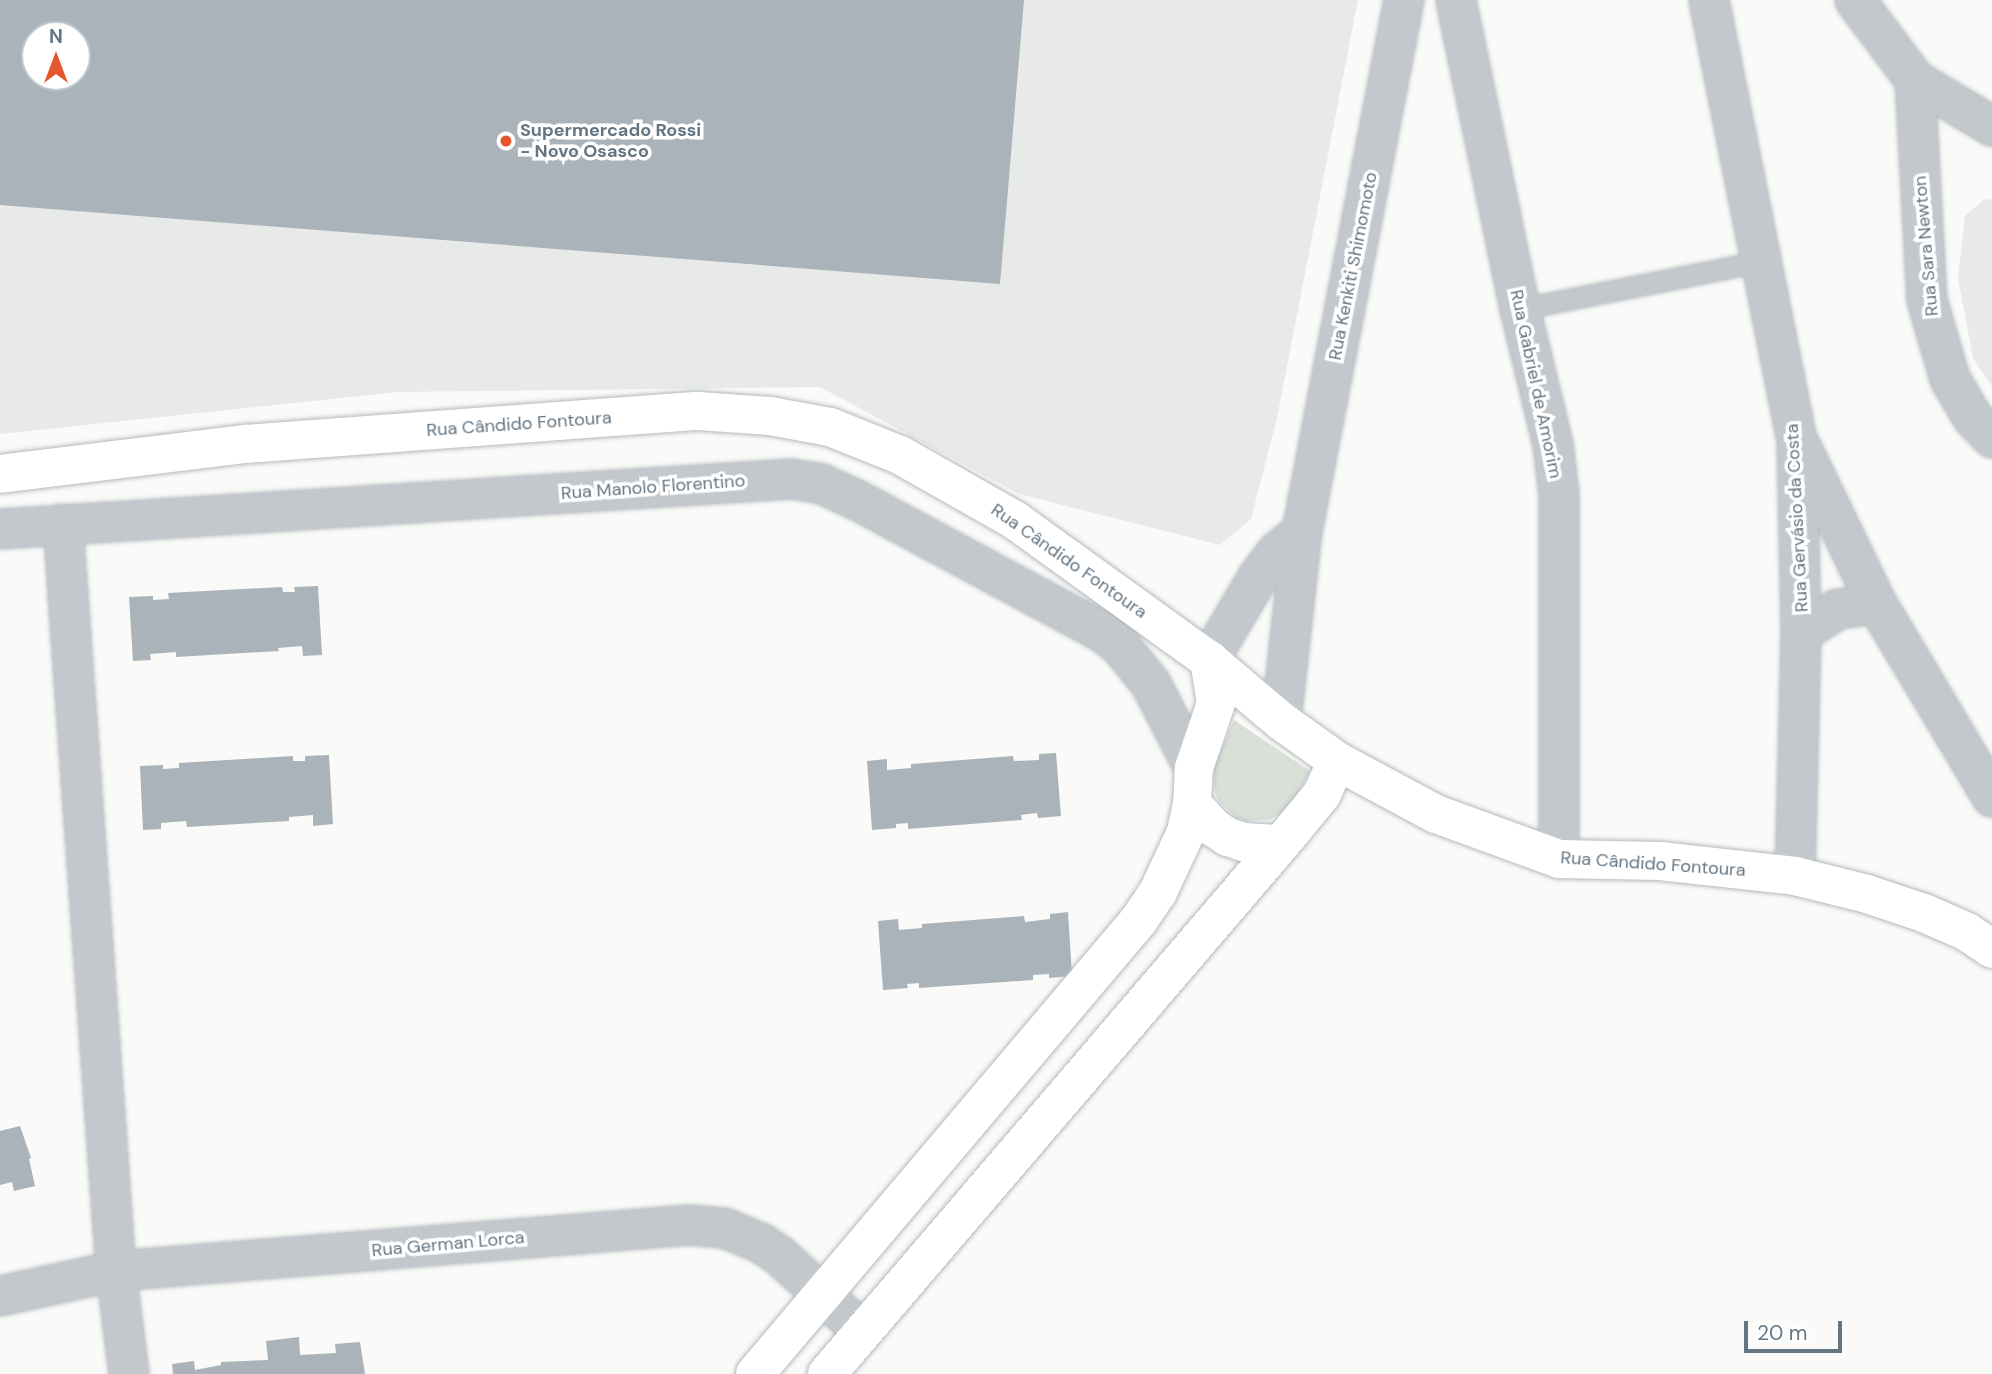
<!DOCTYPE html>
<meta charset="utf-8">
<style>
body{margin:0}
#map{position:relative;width:1992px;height:1374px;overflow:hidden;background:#fafaf8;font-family:"DM Sans",sans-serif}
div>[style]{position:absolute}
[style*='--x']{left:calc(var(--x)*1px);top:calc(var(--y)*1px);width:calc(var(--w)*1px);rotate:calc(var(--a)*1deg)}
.built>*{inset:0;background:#e8e9e9}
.green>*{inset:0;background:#dadfd7}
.building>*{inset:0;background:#aab3b9}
.roads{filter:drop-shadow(0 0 2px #b3babf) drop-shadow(0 0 2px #b3babf)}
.lane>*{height:19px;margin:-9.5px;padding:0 9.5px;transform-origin:9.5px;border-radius:9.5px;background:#c3c8cc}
.street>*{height:38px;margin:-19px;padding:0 19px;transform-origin:19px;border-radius:19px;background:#c3c8cc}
.secondary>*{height:38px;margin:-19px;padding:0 19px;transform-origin:19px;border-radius:19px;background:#fff}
.dots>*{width:19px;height:19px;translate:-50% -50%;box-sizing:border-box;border:4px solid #fff;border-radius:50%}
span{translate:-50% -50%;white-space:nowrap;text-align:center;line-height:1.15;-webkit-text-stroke:7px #fff;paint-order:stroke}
.poi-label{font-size:18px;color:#657683;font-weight:700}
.left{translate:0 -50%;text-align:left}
.street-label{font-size:18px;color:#657683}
.north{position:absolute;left:21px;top:21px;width:70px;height:70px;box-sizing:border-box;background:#fff;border:2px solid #c1c8cd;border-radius:50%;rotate:0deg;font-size:19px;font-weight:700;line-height:28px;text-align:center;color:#657683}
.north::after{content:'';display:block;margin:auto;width:24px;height:32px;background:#e4572e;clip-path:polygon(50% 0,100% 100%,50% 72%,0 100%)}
.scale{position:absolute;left:1744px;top:1321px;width:98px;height:32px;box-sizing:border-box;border:4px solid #657683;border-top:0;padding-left:9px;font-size:21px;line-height:24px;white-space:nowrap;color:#657683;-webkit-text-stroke:5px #fff;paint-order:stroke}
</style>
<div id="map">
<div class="built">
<div style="clip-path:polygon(evenodd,0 0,1358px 0,1277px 418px,1251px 519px,1220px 545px,1019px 494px,820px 387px,398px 392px,0 434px,0 0,35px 35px,77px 35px,77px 77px,35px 77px,35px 35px)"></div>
<div style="clip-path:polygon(1984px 199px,1992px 200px,1992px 387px,1973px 358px,1958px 278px,1965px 216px)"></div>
</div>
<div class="green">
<div style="clip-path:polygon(1234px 720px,1310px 771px,1290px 808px,1269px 820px,1246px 821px,1235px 817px,1218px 800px,1214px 789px,1214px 766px)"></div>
</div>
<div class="building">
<div style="clip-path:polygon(evenodd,0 0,1024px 0,1000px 284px,0 205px,0 0,35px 35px,77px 35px,77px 77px,35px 77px,35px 35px)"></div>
<div style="clip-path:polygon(318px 586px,322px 655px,303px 656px,302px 646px,278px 648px,279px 651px,176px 657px,176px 652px,150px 654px,151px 660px,133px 661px,129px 597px,153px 596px,153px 600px,169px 599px,168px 593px,282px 587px,283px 592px,295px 592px,294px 587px)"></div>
<div style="clip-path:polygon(1056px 753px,1061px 816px,1038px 818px,1037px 813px,1021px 815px,1022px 820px,908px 829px,908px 823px,896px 824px,896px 828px,872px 830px,867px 761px,887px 759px,887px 770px,911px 768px,911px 764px,1013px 756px,1014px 761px,1039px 760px,1039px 754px)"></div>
<div style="clip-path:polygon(329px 755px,333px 824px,313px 826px,313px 815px,289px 817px,289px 821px,187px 827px,186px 821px,161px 823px,161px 829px,143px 830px,140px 766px,163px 765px,163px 769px,179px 768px,179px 763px,293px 756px,293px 761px,305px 761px,305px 756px)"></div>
<div style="clip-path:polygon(1068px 912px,1072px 976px,1049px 978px,1049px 974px,1033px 975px,1033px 980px,919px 988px,919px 983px,907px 984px,908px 988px,883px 990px,878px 921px,898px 919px,899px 930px,922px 928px,922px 924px,1024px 916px,1025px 922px,1050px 919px,1050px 914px)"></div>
<div style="clip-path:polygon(20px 1126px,31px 1158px,29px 1159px,35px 1186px,14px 1191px,12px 1182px,0 1185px,0 1131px)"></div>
<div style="clip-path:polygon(299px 1337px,300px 1355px,336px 1353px,335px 1344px,360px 1342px,365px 1374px,173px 1374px,172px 1364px,194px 1361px,195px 1370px,221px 1365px,221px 1362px,268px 1360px,266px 1341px)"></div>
</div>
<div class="roads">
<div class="lane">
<div style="--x:1520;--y:309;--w:247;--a:-11.2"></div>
</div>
<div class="street">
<div style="--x:1456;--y:0;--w:316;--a:78.3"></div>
<div style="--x:1520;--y:309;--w:139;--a:76.3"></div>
<div style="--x:1553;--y:444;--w:50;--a:83.2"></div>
<div style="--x:1559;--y:494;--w:365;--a:90"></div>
<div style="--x:1709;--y:0;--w:449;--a:78.7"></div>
<div style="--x:1797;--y:440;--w:193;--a:88.8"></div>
<div style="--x:1801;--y:633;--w:243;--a:91.4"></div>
<div style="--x:1855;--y:0;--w:100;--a:53.1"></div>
<div style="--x:1915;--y:80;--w:90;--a:30.9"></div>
<div style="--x:1915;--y:80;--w:220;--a:86.9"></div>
<div style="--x:1927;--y:300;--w:82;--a:73.8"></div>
<div style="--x:1950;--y:379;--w:45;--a:59.5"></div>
<div style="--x:1973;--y:418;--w:28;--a:46"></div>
<div style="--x:1802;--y:449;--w:172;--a:64.2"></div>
<div style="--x:1877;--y:604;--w:225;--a:59.2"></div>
<div style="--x:63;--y:524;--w:749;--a:85.94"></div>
<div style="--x:116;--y:1271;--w:104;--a:82.8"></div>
<div style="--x:0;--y:529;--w:793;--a:-3.62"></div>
<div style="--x:791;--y:479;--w:31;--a:9"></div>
<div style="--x:822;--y:484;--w:38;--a:25"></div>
<div style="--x:857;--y:500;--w:281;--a:28.3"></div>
<div style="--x:1104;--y:633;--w:22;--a:39"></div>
<div style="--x:1121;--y:647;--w:48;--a:51"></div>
<div style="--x:1151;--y:684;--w:94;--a:62.9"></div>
<div style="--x:1801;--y:633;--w:44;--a:-33"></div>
<div style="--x:1838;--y:609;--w:39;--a:-7"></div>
<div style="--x:1209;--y:660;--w:96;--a:-59.4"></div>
<div style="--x:1258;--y:577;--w:31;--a:-53"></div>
<div style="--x:1277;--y:552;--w:32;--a:-39"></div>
<div style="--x:1281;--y:721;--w:190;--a:-83.7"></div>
<div style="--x:1302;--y:532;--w:542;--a:-79.15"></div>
<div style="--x:0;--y:1296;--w:119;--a:-12.2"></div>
<div style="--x:116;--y:1271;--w:575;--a:-4.59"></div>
<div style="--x:689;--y:1225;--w:36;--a:5"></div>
<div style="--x:725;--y:1228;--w:39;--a:23"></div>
<div style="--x:761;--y:1243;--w:22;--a:34"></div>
<div style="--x:779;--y:1255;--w:114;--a:42.5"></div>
</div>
<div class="secondary">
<div style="--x:0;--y:474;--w:247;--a:-7"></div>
<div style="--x:245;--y:444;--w:454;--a:-4.2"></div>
<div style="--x:698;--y:411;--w:72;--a:4"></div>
<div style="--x:770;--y:416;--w:61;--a:10.4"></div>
<div style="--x:830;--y:427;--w:75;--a:21.8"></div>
<div style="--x:900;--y:455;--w:133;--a:29.6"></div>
<div style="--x:1016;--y:521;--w:238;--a:35.8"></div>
<div style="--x:1209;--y:660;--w:94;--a:40.3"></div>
<div style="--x:1281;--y:721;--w:69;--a:35.5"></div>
<div style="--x:1337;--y:761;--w:112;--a:28.2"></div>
<div style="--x:1436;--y:814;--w:131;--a:20.1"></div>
<div style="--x:1559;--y:859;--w:101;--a:1.1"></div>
<div style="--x:1660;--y:861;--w:136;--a:6.3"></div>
<div style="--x:1795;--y:876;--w:74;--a:14"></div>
<div style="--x:1867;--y:894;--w:60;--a:18.4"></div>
<div style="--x:1924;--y:913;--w:47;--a:23.8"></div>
<div style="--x:1967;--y:932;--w:30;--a:34"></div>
<div style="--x:1192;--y:804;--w:33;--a:47"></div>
<div style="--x:1214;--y:828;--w:17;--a:33"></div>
<div style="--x:1228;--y:837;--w:16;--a:18"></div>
<div style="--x:1243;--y:842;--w:36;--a:3"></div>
<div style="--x:755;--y:1374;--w:595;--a:-49.77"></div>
<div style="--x:1139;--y:920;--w:34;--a:-56"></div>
<div style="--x:1158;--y:892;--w:66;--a:-65"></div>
<div style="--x:1186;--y:832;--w:29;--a:-78"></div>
<div style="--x:1192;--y:804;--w:36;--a:-87"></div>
<div style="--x:1194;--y:768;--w:69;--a:-71.3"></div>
<div style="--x:1216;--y:703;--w:44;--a:-99.2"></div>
<div style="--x:827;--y:1374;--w:713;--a:-49.43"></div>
<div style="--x:1291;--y:832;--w:49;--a:-50.8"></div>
<div style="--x:1322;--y:794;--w:36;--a:-66"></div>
</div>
</div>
<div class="dots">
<div style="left:506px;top:141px;background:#e4572e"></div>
</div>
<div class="poi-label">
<span class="left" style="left:520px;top:141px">Supermercado Rossi<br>- Novo Osasco</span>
</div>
<div class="street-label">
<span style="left:1926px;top:246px;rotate:-95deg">Rua Sara Newton</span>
<span style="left:1353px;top:266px;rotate:-79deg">Rua Kenkiti Shimomoto</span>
<span style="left:1536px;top:384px;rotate:78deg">Rua Gabriel de Amorim</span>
<span style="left:519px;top:424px;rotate:-4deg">Rua Cândido Fontoura</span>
<span style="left:653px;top:487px;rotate:-4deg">Rua Manolo Florentino</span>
<span style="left:1797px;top:518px;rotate:-93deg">Rua Gervásio da Costa</span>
<span style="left:1069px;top:561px;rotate:35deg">Rua Cândido Fontoura</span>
<span style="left:1653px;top:864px;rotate:4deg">Rua Cândido Fontoura</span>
<span style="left:448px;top:1244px;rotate:-5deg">Rua German Lorca</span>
</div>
<div class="north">N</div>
<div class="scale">20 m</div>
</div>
